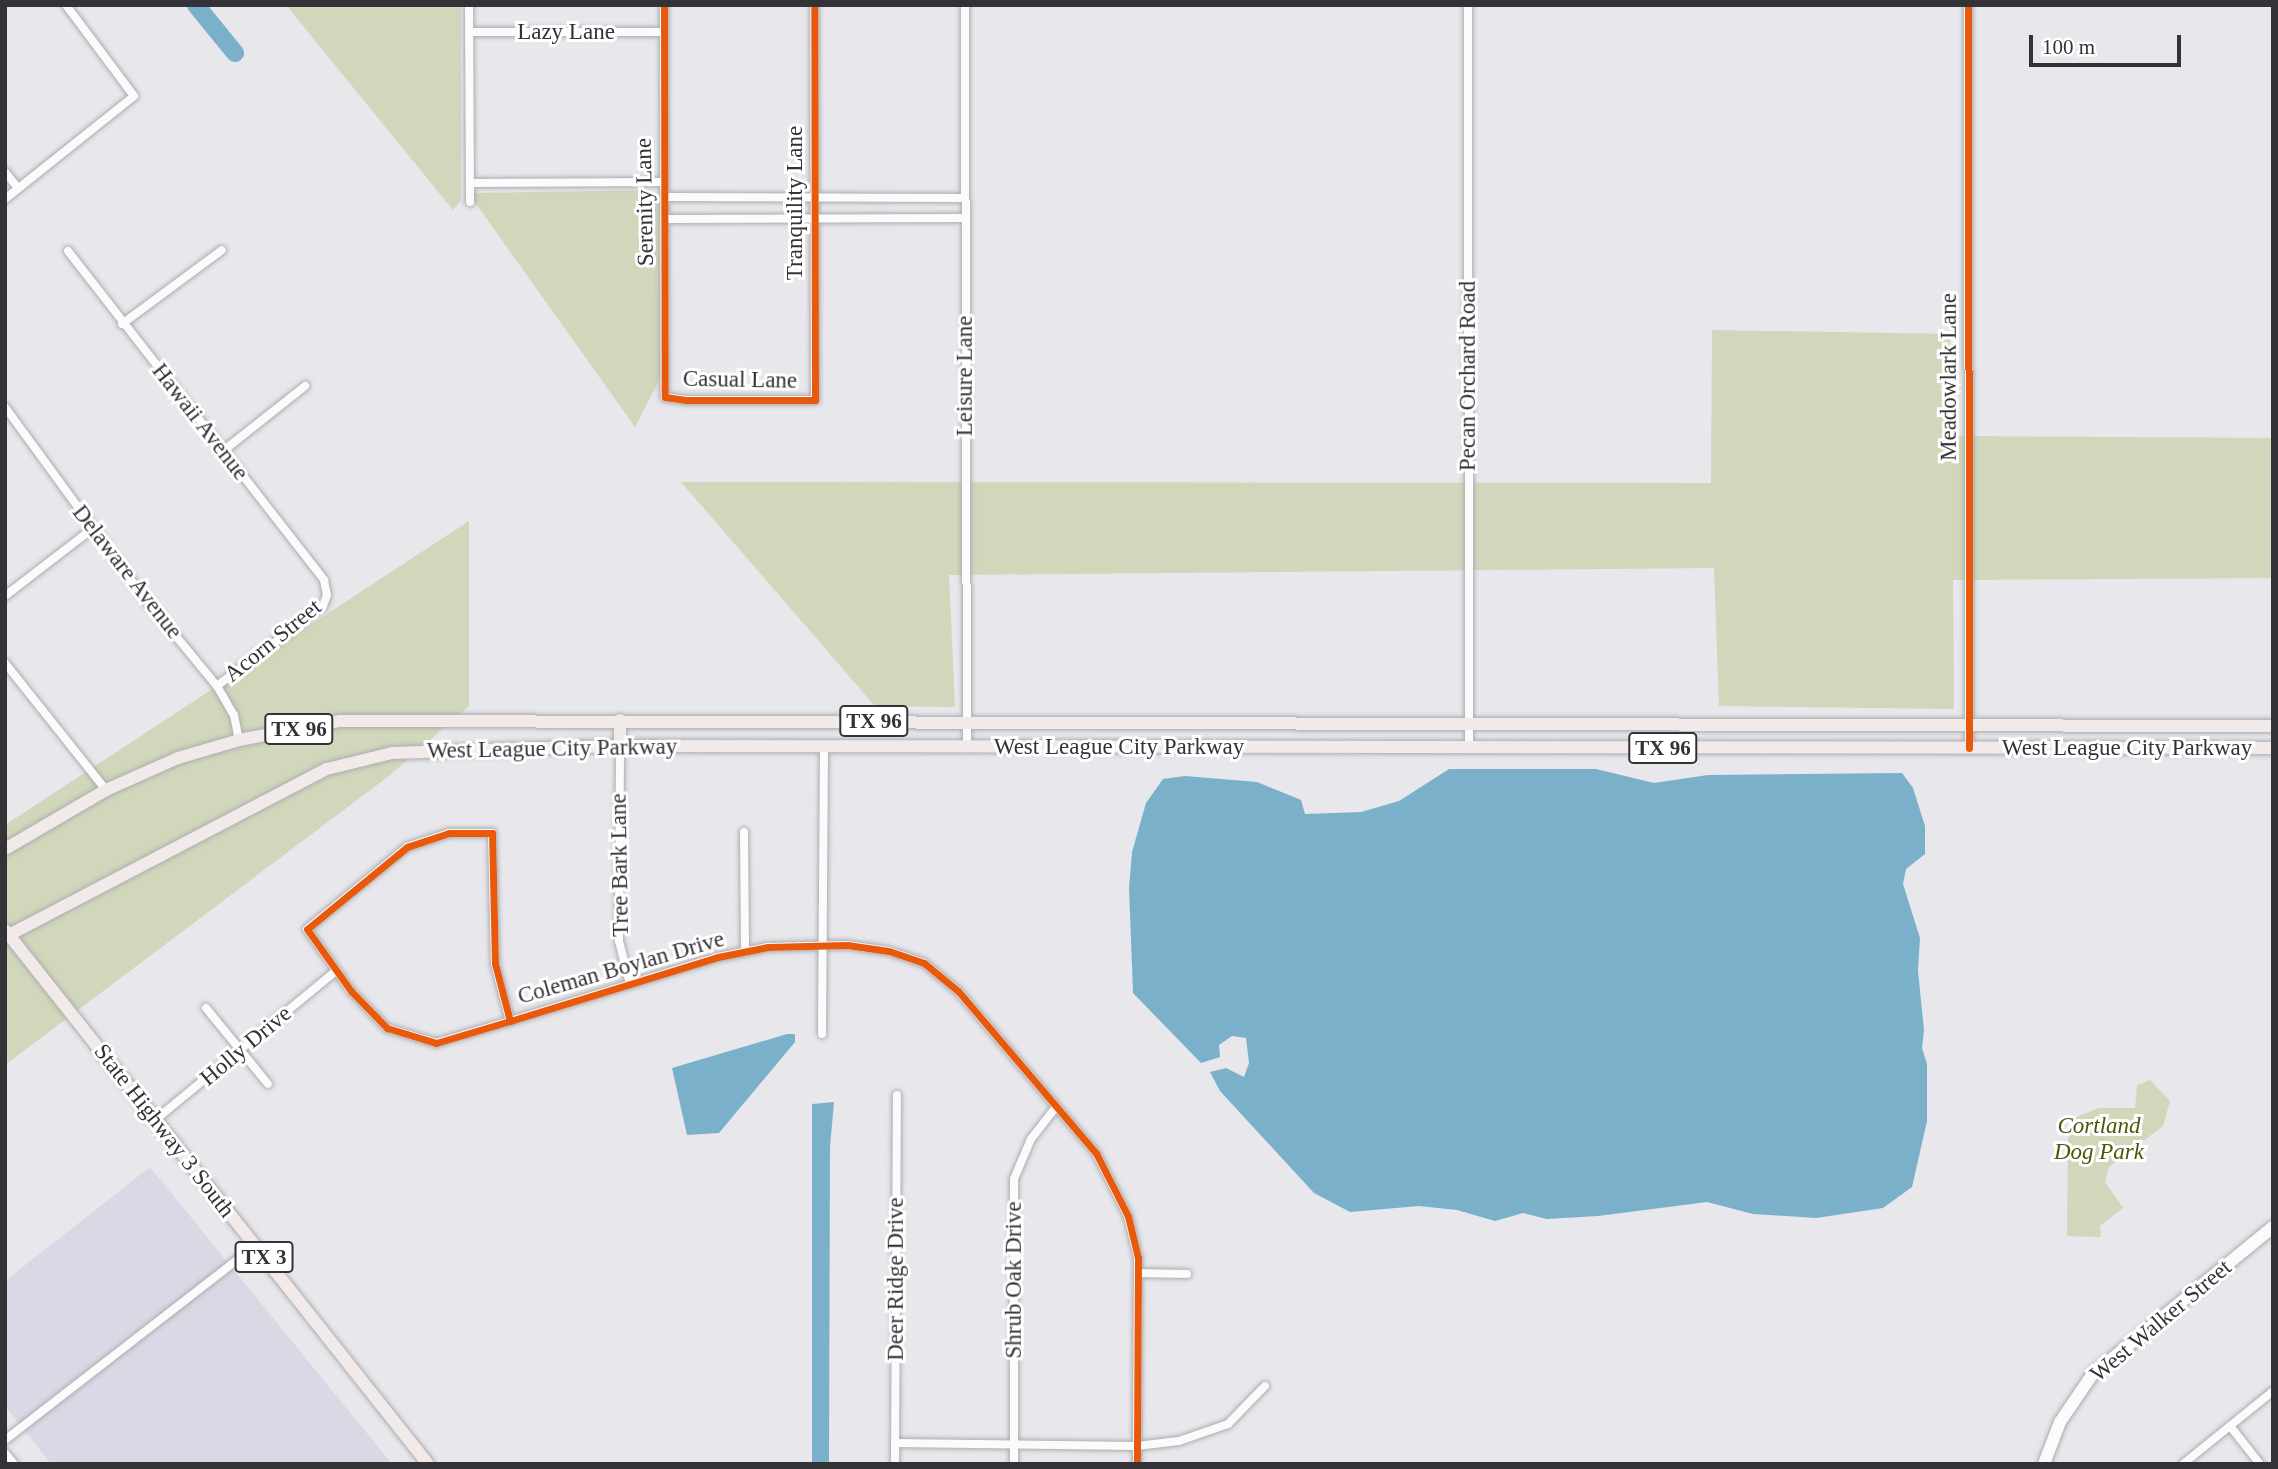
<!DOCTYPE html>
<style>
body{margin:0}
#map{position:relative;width:2278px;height:1469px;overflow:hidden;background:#e7e7ec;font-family:"Times New Roman",serif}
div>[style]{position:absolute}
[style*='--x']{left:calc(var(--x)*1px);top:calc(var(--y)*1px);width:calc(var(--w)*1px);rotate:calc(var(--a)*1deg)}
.built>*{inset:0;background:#d8d9e5}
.green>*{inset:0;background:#d0d7ba}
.water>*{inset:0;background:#7bb0cb}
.river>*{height:18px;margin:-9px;padding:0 9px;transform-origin:9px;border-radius:9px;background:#7bb0cb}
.roads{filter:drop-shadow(0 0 2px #acadb1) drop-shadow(0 0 2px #acadb1)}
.street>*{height:8px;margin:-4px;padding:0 4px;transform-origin:4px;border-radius:4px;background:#fbfbfc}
.secondary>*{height:12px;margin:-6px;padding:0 6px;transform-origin:6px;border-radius:6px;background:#fbfbfc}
.primary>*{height:12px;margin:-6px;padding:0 6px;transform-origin:6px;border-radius:6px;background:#f1eae9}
.cycleway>*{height:7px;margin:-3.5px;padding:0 3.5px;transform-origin:3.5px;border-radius:3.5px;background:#e8590c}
span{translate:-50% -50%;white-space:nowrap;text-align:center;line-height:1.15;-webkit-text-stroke:6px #fff;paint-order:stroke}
.shield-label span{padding:2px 5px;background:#fff;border:2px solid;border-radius:5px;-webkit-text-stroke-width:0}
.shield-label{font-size:21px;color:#333337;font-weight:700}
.street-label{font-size:23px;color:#333337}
.park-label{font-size:23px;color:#4d5806;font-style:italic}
.frame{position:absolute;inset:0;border:7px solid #333337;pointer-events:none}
.scale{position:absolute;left:2029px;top:35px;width:152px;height:32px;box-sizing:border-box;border:4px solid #333337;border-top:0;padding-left:9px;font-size:21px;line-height:24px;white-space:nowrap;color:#333337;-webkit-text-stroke:5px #fff;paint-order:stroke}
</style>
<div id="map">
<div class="built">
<div style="clip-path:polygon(150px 1167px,392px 1464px,51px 1464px,5px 1406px,5px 1281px)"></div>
</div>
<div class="green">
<div style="clip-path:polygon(286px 5px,461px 5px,461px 200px,453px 210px)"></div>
<div style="clip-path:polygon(649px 190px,659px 201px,660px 379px,635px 427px,474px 201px,474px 193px)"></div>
<div style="clip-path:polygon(1712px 330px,1950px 334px,1951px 436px,2273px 438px,2273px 578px,1953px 580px,1954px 709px,1719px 706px,1714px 568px,949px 575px,955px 707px,875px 706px,681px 482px,1711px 483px)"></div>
<div style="clip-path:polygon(469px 521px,469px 706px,389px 776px,5px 1065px,5px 825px)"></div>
<div style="clip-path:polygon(2150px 1080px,2170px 1101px,2163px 1126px,2109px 1167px,2105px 1182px,2123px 1208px,2100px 1226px,2101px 1237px,2067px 1236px,2068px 1140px,2074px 1118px,2099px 1108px,2135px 1108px,2137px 1085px)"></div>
</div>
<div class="water">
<div style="clip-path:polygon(1449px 769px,1596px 769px,1654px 783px,1708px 775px,1902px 773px,1913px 788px,1925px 826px,1925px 854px,1906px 869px,1903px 884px,1920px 938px,1918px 971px,1924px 1030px,1922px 1048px,1927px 1064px,1927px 1121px,1912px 1187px,1883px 1208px,1816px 1218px,1753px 1214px,1707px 1202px,1598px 1216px,1547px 1219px,1523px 1213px,1495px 1221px,1457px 1210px,1419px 1206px,1350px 1212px,1314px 1193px,1220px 1091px,1210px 1072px,1226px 1068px,1244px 1077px,1249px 1063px,1246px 1038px,1232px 1036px,1219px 1045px,1220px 1057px,1201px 1063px,1133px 993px,1129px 888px,1132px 852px,1146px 803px,1163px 779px,1185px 776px,1257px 782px,1301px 800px,1305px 814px,1361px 812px,1399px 801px)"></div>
<div style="clip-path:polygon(787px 1034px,795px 1034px,795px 1042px,719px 1133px,687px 1135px,672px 1068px)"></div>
<div style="clip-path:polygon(834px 1102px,830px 1147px,829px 1464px,812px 1464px,812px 1104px)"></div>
</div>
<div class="river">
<div style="--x:196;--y:5;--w:62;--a:50.9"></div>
</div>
<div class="roads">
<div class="street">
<div style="--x:469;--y:5;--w:197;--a:89.7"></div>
<div style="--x:664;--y:5;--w:392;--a:89.9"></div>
<div style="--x:665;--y:397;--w:21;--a:8"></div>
<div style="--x:686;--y:400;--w:129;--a:0"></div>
<div style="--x:815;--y:400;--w:395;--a:-90.1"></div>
<div style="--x:965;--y:5;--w:742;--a:89.85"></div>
<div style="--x:1468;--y:5;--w:742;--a:89.92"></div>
<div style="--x:1968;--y:5;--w:743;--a:89.92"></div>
<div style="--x:469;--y:32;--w:195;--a:0"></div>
<div style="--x:5;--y:172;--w:21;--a:51"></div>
<div style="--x:470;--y:183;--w:192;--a:-0.3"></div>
<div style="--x:666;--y:197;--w:299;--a:0.2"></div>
<div style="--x:5;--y:199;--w:165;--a:-38.6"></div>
<div style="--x:134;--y:96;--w:114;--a:-126.8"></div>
<div style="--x:665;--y:219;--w:300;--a:-0.2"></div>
<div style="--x:68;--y:251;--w:417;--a:52.1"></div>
<div style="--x:324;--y:580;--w:15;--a:79"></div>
<div style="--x:327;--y:595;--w:12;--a:110"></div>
<div style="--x:323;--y:606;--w:133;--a:143"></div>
<div style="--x:122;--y:324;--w:124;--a:-36.5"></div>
<div style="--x:5;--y:407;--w:234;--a:53.9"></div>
<div style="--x:143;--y:596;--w:117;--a:50.6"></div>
<div style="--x:217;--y:686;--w:34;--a:60"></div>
<div style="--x:234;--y:715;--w:25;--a:79"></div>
<div style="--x:223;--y:451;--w:105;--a:-38.4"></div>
<div style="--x:5;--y:596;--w:110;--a:-37.6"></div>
<div style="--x:5;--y:663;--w:162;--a:51.5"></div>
<div style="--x:620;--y:746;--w:195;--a:90.3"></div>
<div style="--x:619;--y:941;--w:44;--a:75.7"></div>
<div style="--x:744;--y:832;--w:120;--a:89.5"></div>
<div style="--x:206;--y:1008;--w:98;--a:50.8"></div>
<div style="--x:510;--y:1021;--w:59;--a:-104.7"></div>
<div style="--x:495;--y:964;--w:131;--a:-91.3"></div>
<div style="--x:492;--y:833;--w:43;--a:180"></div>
<div style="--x:449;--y:833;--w:44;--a:161.6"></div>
<div style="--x:407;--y:847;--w:129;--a:140.6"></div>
<div style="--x:307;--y:929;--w:76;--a:54.6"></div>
<div style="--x:351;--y:991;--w:52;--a:45.8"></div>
<div style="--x:387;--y:1028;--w:51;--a:17"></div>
<div style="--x:436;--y:1043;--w:77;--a:-16.6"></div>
<div style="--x:510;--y:1021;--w:218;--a:-17.1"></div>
<div style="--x:718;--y:957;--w:51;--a:-11.3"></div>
<div style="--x:768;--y:947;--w:79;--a:-1.5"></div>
<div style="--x:847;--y:945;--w:42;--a:8.1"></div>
<div style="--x:889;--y:951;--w:37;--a:19"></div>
<div style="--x:924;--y:963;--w:44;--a:39.5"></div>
<div style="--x:958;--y:991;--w:213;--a:49.6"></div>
<div style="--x:1096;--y:1153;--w:71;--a:63.1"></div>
<div style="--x:1128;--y:1216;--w:43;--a:76.6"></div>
<div style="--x:1138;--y:1258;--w:206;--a:90.3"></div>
<div style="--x:822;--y:1034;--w:287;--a:-89.6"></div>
<div style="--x:155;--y:1120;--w:234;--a:-39.5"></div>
<div style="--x:1138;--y:1273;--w:49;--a:1.2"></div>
<div style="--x:2230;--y:1426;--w:48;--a:51.7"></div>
<div style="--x:5;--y:1440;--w:316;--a:-37.8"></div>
<div style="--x:895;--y:1443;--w:242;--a:0.7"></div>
<div style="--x:1137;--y:1446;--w:42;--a:-6.8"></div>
<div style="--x:1179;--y:1441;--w:52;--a:-19.1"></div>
<div style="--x:1228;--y:1424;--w:53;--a:-45.8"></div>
<div style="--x:5;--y:1453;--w:14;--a:51"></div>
<div style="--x:895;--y:1464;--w:369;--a:-89.7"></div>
<div style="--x:1014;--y:1464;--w:285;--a:-90"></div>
<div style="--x:1014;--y:1179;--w:43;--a:-67"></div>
<div style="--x:1031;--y:1139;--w:39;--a:-52"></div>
<div style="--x:2183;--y:1464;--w:116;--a:-39"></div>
</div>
<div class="secondary">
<div style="--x:2044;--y:1464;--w:45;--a:-69.1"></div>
<div style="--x:2060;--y:1422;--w:57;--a:-55.8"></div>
<div style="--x:2092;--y:1375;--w:234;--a:-39.3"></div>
</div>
<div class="primary">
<div style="--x:620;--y:746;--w:26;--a:-90"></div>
<div style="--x:5;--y:849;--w:117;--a:-30.3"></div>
<div style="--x:106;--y:790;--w:79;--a:-24"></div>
<div style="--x:178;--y:758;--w:64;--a:-16.4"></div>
<div style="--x:239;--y:740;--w:103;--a:-10.7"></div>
<div style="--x:340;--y:721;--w:1933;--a:0.15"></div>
<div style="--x:5;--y:930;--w:681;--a:51.62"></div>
<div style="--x:5;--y:937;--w:363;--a:-27.6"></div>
<div style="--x:327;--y:769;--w:67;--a:-13.8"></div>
<div style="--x:392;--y:753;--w:228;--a:-1.8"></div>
<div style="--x:620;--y:746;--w:1653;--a:0.07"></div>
</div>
</div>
<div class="cycleway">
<div style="--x:664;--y:5;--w:392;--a:89.9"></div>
<div style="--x:665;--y:397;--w:21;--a:8"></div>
<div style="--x:686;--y:400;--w:129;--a:0"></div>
<div style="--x:815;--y:400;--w:395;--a:-90.1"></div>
<div style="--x:1968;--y:5;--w:743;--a:89.92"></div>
<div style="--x:510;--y:1021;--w:59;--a:-104.7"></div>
<div style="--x:495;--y:964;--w:131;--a:-91.3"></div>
<div style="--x:492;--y:833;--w:43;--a:180"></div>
<div style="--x:449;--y:833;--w:44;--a:161.6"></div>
<div style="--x:407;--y:847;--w:129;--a:140.6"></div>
<div style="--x:307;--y:929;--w:76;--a:54.6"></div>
<div style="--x:351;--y:991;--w:52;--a:45.8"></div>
<div style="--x:387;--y:1028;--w:51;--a:17"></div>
<div style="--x:436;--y:1043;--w:77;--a:-16.6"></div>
<div style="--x:510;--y:1021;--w:218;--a:-17.1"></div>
<div style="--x:718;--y:957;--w:51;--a:-11.3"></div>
<div style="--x:768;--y:947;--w:79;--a:-1.5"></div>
<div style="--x:847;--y:945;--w:42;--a:8.1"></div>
<div style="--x:889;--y:951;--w:37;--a:19"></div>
<div style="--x:924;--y:963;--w:44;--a:39.5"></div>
<div style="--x:958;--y:991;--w:213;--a:49.6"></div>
<div style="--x:1096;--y:1153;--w:71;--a:63.1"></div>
<div style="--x:1128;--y:1216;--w:43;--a:76.6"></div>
<div style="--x:1138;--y:1258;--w:206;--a:90.3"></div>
</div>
<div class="shield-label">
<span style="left:874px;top:721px">TX 96</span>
<span style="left:299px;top:729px">TX 96</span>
<span style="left:1663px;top:748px">TX 96</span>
<span style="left:264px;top:1257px">TX 3</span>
</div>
<div class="street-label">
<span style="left:566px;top:32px">Lazy Lane</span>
<span style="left:645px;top:202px;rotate:-91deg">Serenity Lane</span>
<span style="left:795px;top:203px;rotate:-90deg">Tranquility Lane</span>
<span style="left:965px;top:376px;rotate:-90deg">Leisure Lane</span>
<span style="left:1468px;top:376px;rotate:-90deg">Pecan Orchard Road</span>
<span style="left:1949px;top:377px;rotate:-90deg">Meadowlark Lane</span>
<span style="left:740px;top:380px;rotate:1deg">Casual Lane</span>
<span style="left:200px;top:422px;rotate:52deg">Hawaii Avenue</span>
<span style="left:127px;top:572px;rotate:52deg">Delaware Avenue</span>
<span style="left:273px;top:641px;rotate:-39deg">Acorn Street</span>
<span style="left:1119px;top:747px">West League City Parkway</span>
<span style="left:2127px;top:748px">West League City Parkway</span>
<span style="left:552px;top:749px;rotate:-1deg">West League City Parkway</span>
<span style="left:620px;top:865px;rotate:-91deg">Tree Bark Lane</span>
<span style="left:621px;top:968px;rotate:-16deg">Coleman Boylan Drive</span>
<span style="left:246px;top:1046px;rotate:-40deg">Holly Drive</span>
<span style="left:164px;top:1131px;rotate:52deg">State Highway 3 South</span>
<span style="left:896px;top:1279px;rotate:-90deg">Deer Ridge Drive</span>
<span style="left:1014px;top:1280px;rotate:-90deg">Shrub Oak Drive</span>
<span style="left:2161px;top:1321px;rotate:-40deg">West Walker Street</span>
</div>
<div class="park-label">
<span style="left:2099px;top:1139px">Cortland<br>Dog Park</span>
</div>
<div class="frame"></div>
<div class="scale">100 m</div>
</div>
